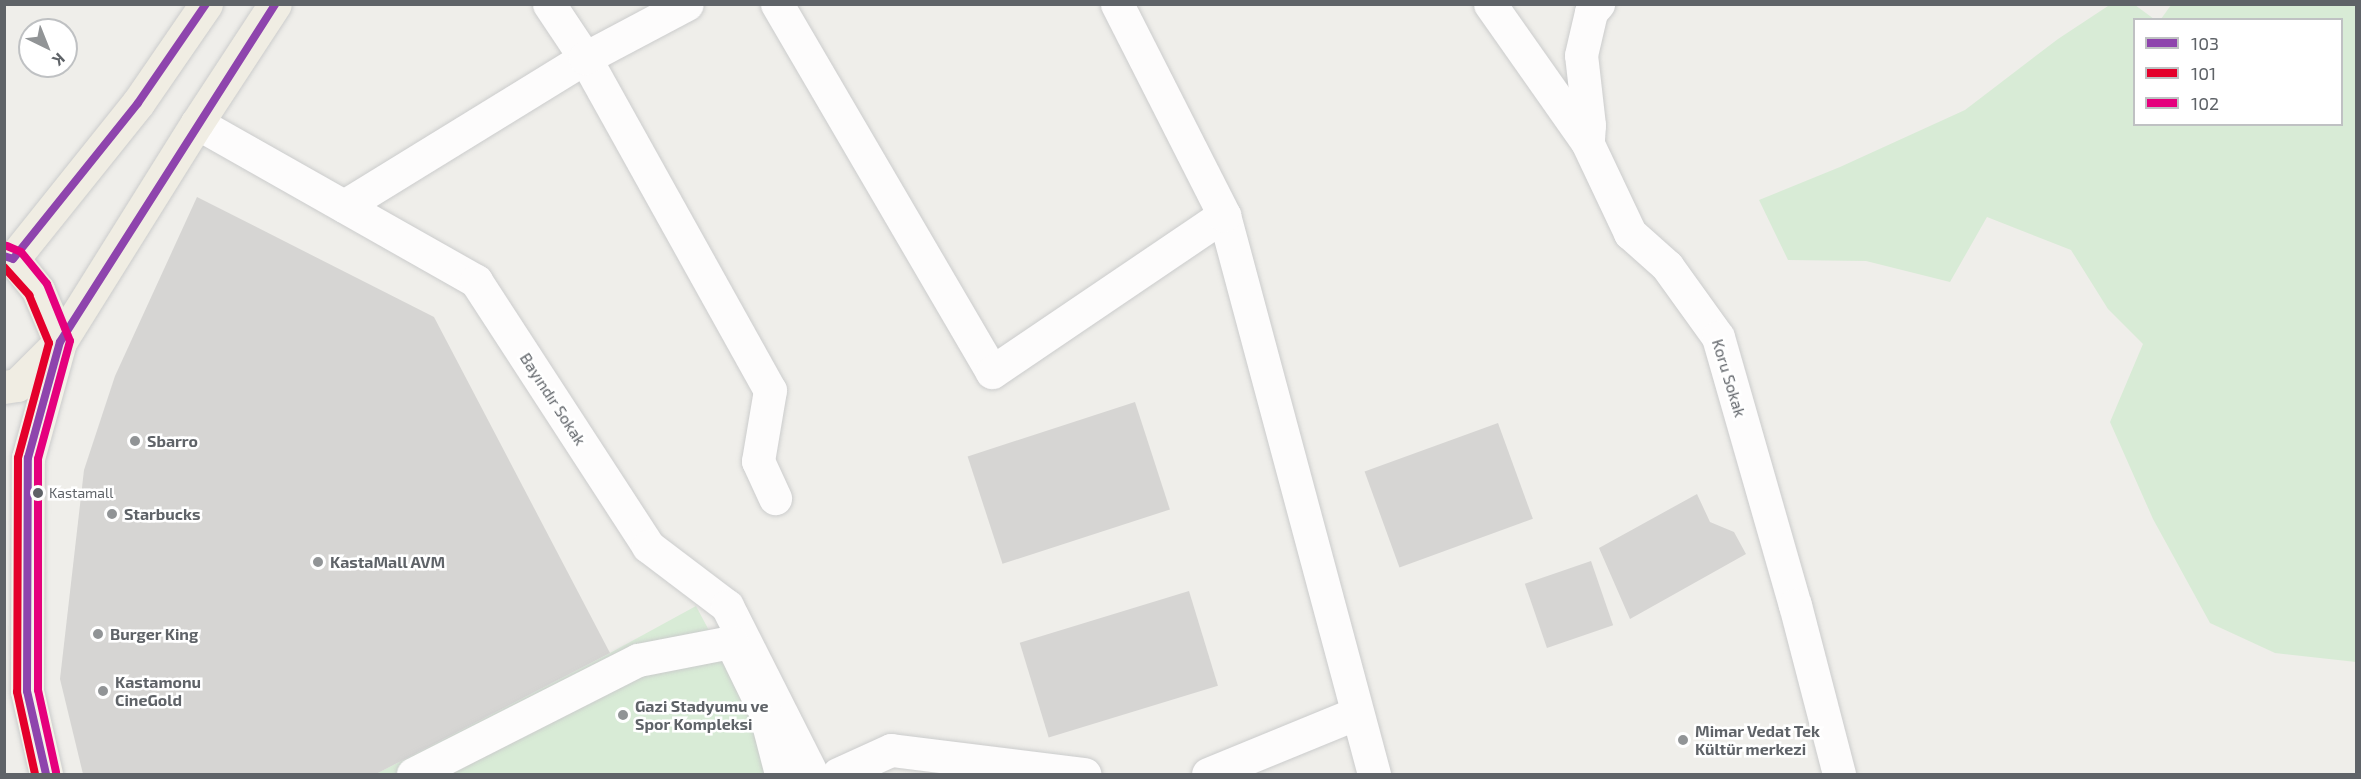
<!DOCTYPE html>
<meta charset="utf-8">
<style>
body{margin:0}
#map{position:relative;width:2361px;height:779px;overflow:hidden;background:#efeeea;font-family:"Exo 2",sans-serif}
div>[style]{position:absolute}
[style*='--x']{left:calc(var(--x)*1px);top:calc(var(--y)*1px);width:calc(var(--w)*1px);rotate:calc(var(--a)*1deg)}
.green>*{inset:0;background:#d8ebd6}
.building>*{inset:0;background:#d6d5d3;transform-origin:0 0}
.roads{filter:drop-shadow(0 0 2px #cbcccc) drop-shadow(0 0 2px #cbcccc)}
.street>*{height:33px;margin:-16.5px;padding:0 16.5px;transform-origin:16.5px;border-radius:16.5px;background:#fdfcfc}
.primary>*{height:33px;margin:-16.5px;padding:0 16.5px;transform-origin:16.5px;border-radius:16.5px;background:#f4f2e9}
.highway>*{height:33px;margin:-16.5px;padding:0 16.5px;transform-origin:16.5px;border-radius:16.5px;background:#f0ede3}
.bus-1>*{height:8px;margin:-4px;padding:0 4px;transform-origin:4px;border-radius:4px;background:#8e44ad}
.bus-2>*{height:8px;margin:-4px;padding:0 4px;transform-origin:4px;border-radius:4px;background:#e4002b}
.bus-3>*{height:8px;margin:-4px;padding:0 4px;transform-origin:4px;border-radius:4px;background:#e5007d}
.dots>*{width:16px;height:16px;translate:-50% -50%;box-sizing:border-box;border:3px solid #fff;border-radius:50%}
span{translate:-50% -50%;white-space:nowrap;text-align:center;line-height:1.15;-webkit-text-stroke:5px #fff;paint-order:stroke}
.bus-label{font-size:14px;color:#5f6368}
.left{translate:0 -50%;text-align:left}
.street-label{font-size:16px;color:#5f6368}
.poi-label{font-size:16px;color:#5f6368;font-weight:700}
.frame{position:absolute;inset:0;border:6px solid #5f6368;pointer-events:none}
.legend{position:absolute;left:2133px;top:18px;width:210px;height:108px;box-sizing:border-box;background:#fff;border:2px solid #bfc1c3;margin:0;padding:8px 10px;list-style:none;font-size:18px;color:#5f6368}
.legend li{display:flex;align-items:center;gap:12px;height:30px}
.legend b{width:30px;border:2px solid #bfc1c3}
.north{position:absolute;left:18px;top:18px;width:60px;height:60px;box-sizing:border-box;background:#fff;border:2px solid #bfc1c3;border-radius:50%;rotate:137deg;font-size:16px;font-weight:700;line-height:24px;text-align:center;color:#5f6368}
.north::after{content:'';display:block;margin:auto;width:21px;height:27px;background:#919496;clip-path:polygon(50% 0,100% 100%,50% 72%,0 100%)}
</style>
<div id="map">
<div class="green">
<div style="clip-path:polygon(2111px 4px,2135px 5px,2154px 19px,2134px 20px,2134px 124px,2342px 124px,2342px 20px,2161px 19px,2171px 5px,2356px 5px,2356px 662px,2275px 653px,2210px 623px,2153px 519px,2110px 422px,2143px 344px,2108px 309px,2071px 250px,1987px 217px,1950px 282px,1866px 261px,1788px 260px,1759px 200px,1840px 167px,1965px 110px,2058px 39px)"></div>
<div style="clip-path:polygon(696px 606px,785px 774px,376px 774px,610px 653px)"></div>
</div>
<div class="building">
<div style="clip-path:polygon(197px 197px,434px 317px,610px 653px,376px 774px,83px 774px,60px 679px,84px 470px,115px 376px)"></div>
<div style="left:1135px;top:402px;width:113px;height:176px;rotate:72deg"></div>
<div style="left:1498px;top:423px;width:102px;height:142px;rotate:70deg"></div>
<div style="clip-path:polygon(1697px 494px,1710px 522px,1734px 532px,1746px 554px,1630px 619px,1599px 548px)"></div>
<div style="left:1591px;top:561px;width:68px;height:70px;rotate:71deg"></div>
<div style="left:1189px;top:591px;width:99px;height:177px;rotate:73deg"></div>
</div>
<div class="roads">
<div class="street">
<div style="--x:549;--y:4;--w:65;--a:56.3"></div>
<div style="--x:585;--y:58;--w:380;--a:60.9"></div>
<div style="--x:770;--y:390;--w:72;--a:99.6"></div>
<div style="--x:758;--y:461;--w:41;--a:65.3"></div>
<div style="--x:777;--y:4;--w:426;--a:59.7"></div>
<div style="--x:992;--y:372;--w:280;--a:-34.1"></div>
<div style="--x:1224;--y:215;--w:579;--a:74.98"></div>
<div style="--x:1117;--y:4;--w:237;--a:63.1"></div>
<div style="--x:1490;--y:4;--w:169;--a:54.9"></div>
<div style="--x:1587;--y:142;--w:101;--a:64.7"></div>
<div style="--x:1630;--y:233;--w:50;--a:41.7"></div>
<div style="--x:1667;--y:266;--w:87;--a:54.3"></div>
<div style="--x:1718;--y:337;--w:279;--a:74"></div>
<div style="--x:1795;--y:605;--w:175;--a:75.4"></div>
<div style="--x:197;--y:123;--w:321;--a:29.5"></div>
<div style="--x:476;--y:281;--w:316;--a:57"></div>
<div style="--x:648;--y:546;--w:99;--a:37.2"></div>
<div style="--x:727;--y:606;--w:188;--a:63.2"></div>
<div style="--x:1588;--y:139;--w:14;--a:-86"></div>
<div style="--x:1589;--y:125;--w:70;--a:-96.5"></div>
<div style="--x:1581;--y:55;--w:44;--a:-76.9"></div>
<div style="--x:1591;--y:12;--w:11;--a:-49"></div>
<div style="--x:344;--y:206;--w:283;--a:-31.6"></div>
<div style="--x:585;--y:58;--w:115;--a:-27.9"></div>
<div style="--x:413;--y:774;--w:252;--a:-26.9"></div>
<div style="--x:638;--y:660;--w:95;--a:-11"></div>
<div style="--x:731;--y:642;--w:78;--a:64.1"></div>
<div style="--x:765;--y:712;--w:64;--a:75.5"></div>
<div style="--x:838;--y:774;--w:58;--a:-24.4"></div>
<div style="--x:891;--y:750;--w:195;--a:7.1"></div>
<div style="--x:1208;--y:774;--w:161;--a:-22.3"></div>
</div>
<div class="primary">
<div style="--x:46;--y:774;--w:85;--a:-102.9"></div>
<div style="--x:27;--y:691;--w:233;--a:-89.8"></div>
<div style="--x:28;--y:458;--w:120;--a:-74.6"></div>
</div>
<div class="highway">
<div style="--x:13;--y:259;--w:200;--a:-51.3"></div>
<div style="--x:138;--y:103;--w:120;--a:-55.5"></div>
<div style="--x:13;--y:259;--w:40;--a:51"></div>
<div style="--x:38;--y:290;--w:56;--a:67.1"></div>
<div style="--x:4;--y:387;--w:13;--a:-9"></div>
<div style="--x:17;--y:385;--w:61;--a:-45"></div>
<div style="--x:60;--y:342;--w:258;--a:-58"></div>
<div style="--x:197;--y:123;--w:142;--a:-56.8"></div>
</div>
</div>
<div class="bus-1">
<div style="--x:4;--y:256;--w:9;--a:18"></div>
<div style="--x:13;--y:259;--w:200;--a:-51.3"></div>
<div style="--x:138;--y:103;--w:120;--a:-55.5"></div>
<div style="--x:46;--y:774;--w:85;--a:-102.9"></div>
<div style="--x:27;--y:691;--w:233;--a:-89.8"></div>
<div style="--x:28;--y:458;--w:120;--a:-74.6"></div>
<div style="--x:60;--y:342;--w:401;--a:-57.5"></div>
</div>
<div class="bus-2">
<div style="--x:4;--y:267;--w:38;--a:48"></div>
<div style="--x:29;--y:295;--w:52;--a:67.4"></div>
<div style="--x:49;--y:343;--w:119;--a:105.1"></div>
<div style="--x:18;--y:458;--w:234;--a:90.2"></div>
<div style="--x:17;--y:692;--w:84;--a:77.6"></div>
</div>
<div class="bus-3">
<div style="--x:7;--y:246;--w:15;--a:23"></div>
<div style="--x:21;--y:252;--w:41;--a:50.9"></div>
<div style="--x:47;--y:284;--w:61;--a:68"></div>
<div style="--x:70;--y:341;--w:122;--a:105.2"></div>
<div style="--x:38;--y:459;--w:231;--a:90"></div>
<div style="--x:38;--y:690;--w:84;--a:77.6"></div>
</div>
<div class="dots">
<div style="left:135px;top:441px;background:#919496"></div>
<div style="left:38px;top:493px;background:#5f6368"></div>
<div style="left:112px;top:514px;background:#919496"></div>
<div style="left:318px;top:562px;background:#919496"></div>
<div style="left:98px;top:634px;background:#919496"></div>
<div style="left:103px;top:691px;background:#919496"></div>
<div style="left:623px;top:715px;background:#919496"></div>
<div style="left:1683px;top:740px;background:#919496"></div>
</div>
<div class="bus-label">
<span class="left" style="left:49px;top:493px">Kastamall</span>
</div>
<div class="street-label">
<span style="left:1729px;top:378px;rotate:73deg">Koru Sokak</span>
<span style="left:553px;top:399px;rotate:57deg">Bayındır Sokak</span>
</div>
<div class="poi-label">
<span class="left" style="left:147px;top:441px">Sbarro</span>
<span class="left" style="left:124px;top:514px">Starbucks</span>
<span class="left" style="left:330px;top:562px">KastaMall AVM</span>
<span class="left" style="left:110px;top:634px">Burger King</span>
<span class="left" style="left:115px;top:691px">Kastamonu<br>CineGold</span>
<span class="left" style="left:635px;top:715px">Gazi Stadyumu ve<br>Spor Kompleksi</span>
<span class="left" style="left:1695px;top:740px">Mimar Vedat Tek<br>Kültür merkezi</span>
</div>
<div class="frame"></div>
<ul class="legend">
<li><b style="height:8px;background:#8e44ad"></b>103</li>
<li><b style="height:8px;background:#e4002b"></b>101</li>
<li><b style="height:8px;background:#e5007d"></b>102</li>
</ul>
<div class="north">K</div>
</div>
